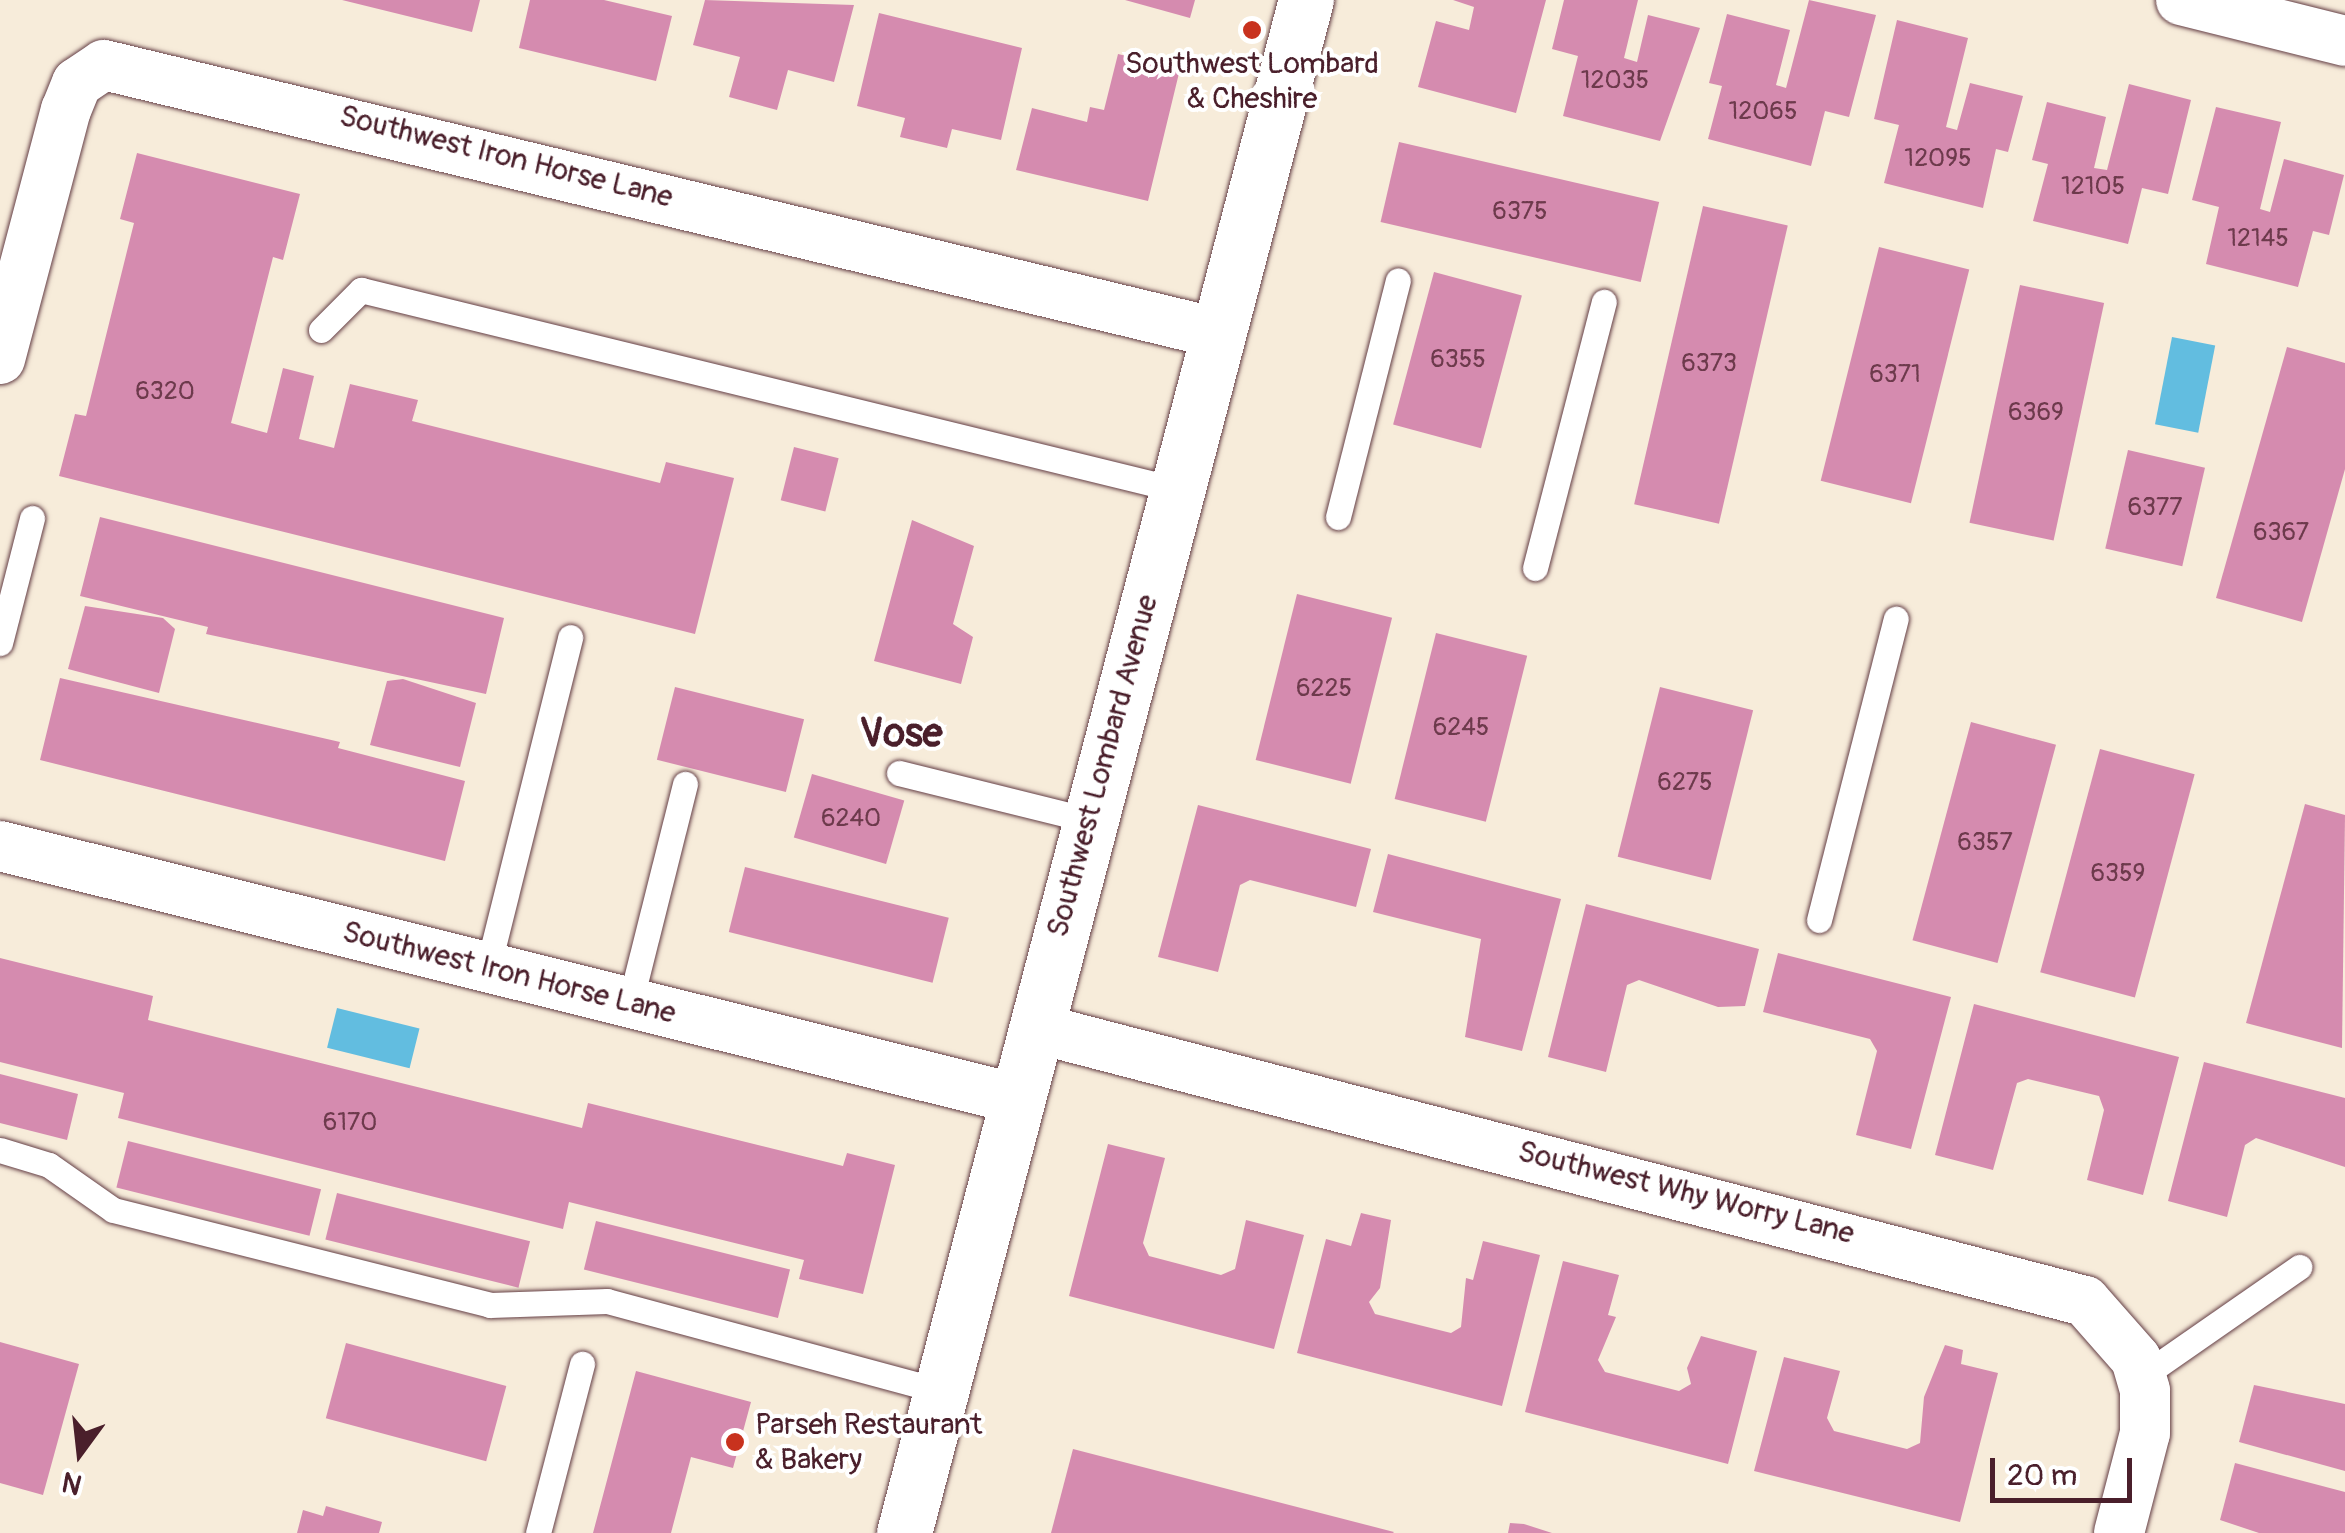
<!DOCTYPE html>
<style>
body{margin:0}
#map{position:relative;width:2345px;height:1533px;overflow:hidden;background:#f7ecda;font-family:Pangolin,sans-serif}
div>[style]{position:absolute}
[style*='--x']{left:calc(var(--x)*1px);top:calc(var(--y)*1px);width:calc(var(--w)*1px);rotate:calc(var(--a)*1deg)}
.water>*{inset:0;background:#62bde0;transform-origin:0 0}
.building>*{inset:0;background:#d58baf;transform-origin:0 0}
.roads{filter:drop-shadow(0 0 2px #643e45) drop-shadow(0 0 2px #643e45)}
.service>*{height:25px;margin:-12.5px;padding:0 12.5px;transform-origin:12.5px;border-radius:12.5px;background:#fff}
.minor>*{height:50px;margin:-25px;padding:0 25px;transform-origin:25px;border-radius:25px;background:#fff}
.tertiary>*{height:55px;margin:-27.5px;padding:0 27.5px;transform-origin:27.5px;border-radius:27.5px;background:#fff}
.dots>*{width:28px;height:28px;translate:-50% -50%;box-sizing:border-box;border:5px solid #fff;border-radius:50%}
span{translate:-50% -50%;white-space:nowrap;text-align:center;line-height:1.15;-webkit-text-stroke:8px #fff;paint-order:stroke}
.number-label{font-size:25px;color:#6d3a4c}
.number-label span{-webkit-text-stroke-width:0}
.poi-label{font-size:30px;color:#4a1f2b}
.left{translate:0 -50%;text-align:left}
.street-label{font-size:30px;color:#4a1f2b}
.district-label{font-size:40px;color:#4a1f2b;font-weight:700}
.north{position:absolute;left:30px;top:1403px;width:100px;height:100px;-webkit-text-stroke:8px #fff;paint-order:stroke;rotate:195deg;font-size:28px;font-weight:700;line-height:40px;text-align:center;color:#4a1f2b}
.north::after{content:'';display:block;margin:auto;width:35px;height:45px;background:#4a1f2b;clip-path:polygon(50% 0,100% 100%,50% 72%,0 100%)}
.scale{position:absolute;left:1990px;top:1458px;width:142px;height:45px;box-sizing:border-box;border:5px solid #4a1f2b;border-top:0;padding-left:12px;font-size:30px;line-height:35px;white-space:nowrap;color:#4a1f2b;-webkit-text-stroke:8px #fff;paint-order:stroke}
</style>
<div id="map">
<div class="water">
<div style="left:2172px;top:337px;width:44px;height:89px;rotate:11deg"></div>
<div style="left:337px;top:1008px;width:85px;height:41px;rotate:14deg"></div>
</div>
<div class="building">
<div style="clip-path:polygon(342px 0,480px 0,472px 32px)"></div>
<div style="clip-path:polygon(530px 0,604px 0,672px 16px,656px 81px,519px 48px)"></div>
<div style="clip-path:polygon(705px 0,854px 5px,834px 82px,788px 70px,777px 110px,729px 97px,740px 57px,693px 45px)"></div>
<div style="clip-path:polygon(1125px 0,1195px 0,1190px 18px)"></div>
<div style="clip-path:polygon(1453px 0,1546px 0,1516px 113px,1418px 87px,1436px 21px,1469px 30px,1474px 7px)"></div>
<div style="clip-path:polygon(1564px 0,1638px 0,1624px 58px,1637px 62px,1648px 15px,1700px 28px,1660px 141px,1563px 116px,1578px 56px,1552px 49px)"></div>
<div style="clip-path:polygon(1809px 0,1876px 15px,1849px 117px,1825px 111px,1811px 166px,1708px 139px,1722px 86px,1709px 83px,1727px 14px,1790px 30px,1776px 85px,1786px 88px)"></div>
<div style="clip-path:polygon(879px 13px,1022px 48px,1001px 140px,952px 129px,947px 148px,900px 137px,905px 118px,857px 106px)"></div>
<div style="clip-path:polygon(1897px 20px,1968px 38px,1946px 127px,1957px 130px,1970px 83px,2023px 96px,2008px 152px,1996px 149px,1983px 208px,1884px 183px,1899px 125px,1874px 119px)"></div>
<div style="clip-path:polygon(1118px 54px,1180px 69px,1148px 201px,1016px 170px,1032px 108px,1087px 122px,1090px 107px,1104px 110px)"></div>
<div style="clip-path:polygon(2129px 84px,2191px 100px,2168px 194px,2142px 188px,2128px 244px,2033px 221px,2048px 164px,2032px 160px,2047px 102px,2106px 117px,2094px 168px,2107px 170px)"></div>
<div style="clip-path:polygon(2216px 107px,2281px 122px,2260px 209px,2270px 212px,2284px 159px,2344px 175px,2329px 235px,2313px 231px,2298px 287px,2206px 264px,2219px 207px,2192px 200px)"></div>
<div style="left:1399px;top:142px;width:267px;height:82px;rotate:13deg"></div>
<div style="clip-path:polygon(137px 153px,300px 194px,283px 260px,273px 257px,231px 423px,267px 433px,283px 368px,314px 376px,299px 439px,334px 448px,350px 384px,418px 400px,412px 421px,660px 483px,666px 462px,734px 478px,695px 634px,59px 476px,75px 414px,86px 416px,134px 223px,120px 219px)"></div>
<div style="left:1703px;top:206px;width:87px;height:306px;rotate:13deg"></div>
<div style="left:1879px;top:247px;width:93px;height:241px;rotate:14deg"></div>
<div style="left:1434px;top:272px;width:91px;height:158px;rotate:15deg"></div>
<div style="left:2020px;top:285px;width:86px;height:243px;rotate:12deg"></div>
<div style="clip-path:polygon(2287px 347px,2345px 363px,2345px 469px,2302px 622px,2216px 598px)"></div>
<div style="left:794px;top:447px;width:46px;height:55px;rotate:14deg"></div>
<div style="left:2128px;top:450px;width:79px;height:101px;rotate:13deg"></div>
<div style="clip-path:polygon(100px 517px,504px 618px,486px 694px,206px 634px,208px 627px,80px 596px)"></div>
<div style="clip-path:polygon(912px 520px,974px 546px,953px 624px,973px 637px,961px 684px,874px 661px)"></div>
<div style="left:1297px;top:594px;width:98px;height:171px;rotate:14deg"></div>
<div style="clip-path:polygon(85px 606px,163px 618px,175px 629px,159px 693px,68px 669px)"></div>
<div style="left:1436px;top:633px;width:94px;height:171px;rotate:14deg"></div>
<div style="clip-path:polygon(60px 678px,340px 742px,338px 748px,465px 781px,445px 861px,40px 760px)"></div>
<div style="clip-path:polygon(403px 679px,476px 703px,460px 767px,370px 745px,387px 681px)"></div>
<div style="left:675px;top:687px;width:133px;height:75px;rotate:14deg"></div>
<div style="left:1660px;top:687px;width:96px;height:175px;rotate:14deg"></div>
<div style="left:1971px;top:722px;width:88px;height:226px;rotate:15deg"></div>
<div style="left:2100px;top:749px;width:98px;height:231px;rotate:15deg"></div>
<div style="left:812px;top:774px;width:96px;height:66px;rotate:16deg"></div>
<div style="clip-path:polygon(2305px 804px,2345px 815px,2342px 1048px,2246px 1023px)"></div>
<div style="clip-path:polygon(1198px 805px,1371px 849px,1356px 907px,1250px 880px,1240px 885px,1218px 972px,1158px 957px)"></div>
<div style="clip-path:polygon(1388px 854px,1561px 899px,1522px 1051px,1465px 1037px,1481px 939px,1373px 912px)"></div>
<div style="left:745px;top:867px;width:210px;height:67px;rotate:14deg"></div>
<div style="clip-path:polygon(1586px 904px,1759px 949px,1745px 1006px,1718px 1007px,1639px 980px,1627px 985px,1606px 1072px,1548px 1057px)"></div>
<div style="clip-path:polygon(1778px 953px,1951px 997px,1911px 1149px,1856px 1135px,1877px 1051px,1870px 1039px,1763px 1012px)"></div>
<div style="clip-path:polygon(0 958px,153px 996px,148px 1020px,582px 1128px,588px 1103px,843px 1166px,847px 1153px,895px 1165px,863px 1294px,799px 1279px,804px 1260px,569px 1202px,563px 1229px,118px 1118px,124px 1093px,0 1062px)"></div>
<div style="clip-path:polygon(1974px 1004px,2179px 1057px,2143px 1195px,2087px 1180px,2104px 1110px,2099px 1096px,2028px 1079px,2017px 1083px,1993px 1170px,1935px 1155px)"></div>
<div style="clip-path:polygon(2204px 1062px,2345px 1098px,2345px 1167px,2256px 1138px,2245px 1145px,2227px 1217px,2168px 1201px)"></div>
<div style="clip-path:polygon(0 1074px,78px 1094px,67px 1140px,0 1123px)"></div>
<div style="left:128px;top:1141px;width:199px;height:48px;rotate:14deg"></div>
<div style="clip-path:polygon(1108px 1144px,1165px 1158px,1143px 1243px,1149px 1256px,1221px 1275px,1235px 1269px,1246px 1220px,1304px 1235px,1274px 1349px,1069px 1296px)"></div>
<div style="left:337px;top:1193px;width:199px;height:48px;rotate:14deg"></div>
<div style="clip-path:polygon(1361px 1213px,1391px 1220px,1380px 1288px,1369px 1302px,1375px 1314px,1451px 1333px,1461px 1327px,1466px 1278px,1473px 1280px,1483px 1241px,1540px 1255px,1502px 1406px,1297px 1353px,1326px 1239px,1351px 1246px)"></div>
<div style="left:596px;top:1221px;width:200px;height:50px;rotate:14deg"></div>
<div style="clip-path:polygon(1563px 1261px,1619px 1275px,1608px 1315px,1616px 1317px,1598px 1360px,1605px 1372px,1679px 1391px,1691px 1384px,1687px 1368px,1701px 1336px,1757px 1351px,1728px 1464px,1525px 1412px)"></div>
<div style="clip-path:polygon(0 1342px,79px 1364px,43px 1495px,0 1483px)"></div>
<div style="left:346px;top:1343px;width:166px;height:78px;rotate:15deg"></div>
<div style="clip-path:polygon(1945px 1345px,1963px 1350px,1961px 1364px,1998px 1373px,1960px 1522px,1754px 1471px,1784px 1357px,1840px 1371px,1827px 1418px,1834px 1431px,1907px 1449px,1920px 1443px,1924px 1397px)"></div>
<div style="clip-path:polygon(636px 1371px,751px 1402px,733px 1468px,691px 1457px,671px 1533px,593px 1533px)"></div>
<div style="clip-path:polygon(2254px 1385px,2345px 1404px,2345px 1471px,2239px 1442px)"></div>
<div style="clip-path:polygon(1073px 1449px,1394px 1532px,1393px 1533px,1051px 1533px)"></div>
<div style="clip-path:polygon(2235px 1463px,2345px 1492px,2345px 1533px,2259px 1533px,2220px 1520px)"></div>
<div style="clip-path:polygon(326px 1506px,382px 1522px,379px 1533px,297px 1533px,303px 1510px,323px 1516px)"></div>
<div style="clip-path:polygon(1510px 1523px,1524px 1524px,1552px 1533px,1508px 1533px)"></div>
</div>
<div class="roads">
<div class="service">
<div style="--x:321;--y:330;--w:57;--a:-45"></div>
<div style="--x:361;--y:290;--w:838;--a:13.74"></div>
<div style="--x:1338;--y:517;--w:244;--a:-75.8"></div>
<div style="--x:1535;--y:568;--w:275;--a:-75.5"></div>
<div style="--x:0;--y:643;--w:129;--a:-75.6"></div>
<div style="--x:899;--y:773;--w:196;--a:13.9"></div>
<div style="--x:1819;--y:920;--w:311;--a:-75.7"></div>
<div style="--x:488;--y:967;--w:340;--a:-76"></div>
<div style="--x:630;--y:1003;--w:226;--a:-75.9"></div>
<div style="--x:0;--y:1150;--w:51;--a:17"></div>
<div style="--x:49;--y:1165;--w:78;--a:35.1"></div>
<div style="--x:113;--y:1210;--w:389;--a:14.1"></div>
<div style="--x:490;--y:1305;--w:117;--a:-2"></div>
<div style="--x:607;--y:1301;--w:345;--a:15.1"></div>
<div style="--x:2141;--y:1377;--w:193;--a:-34.8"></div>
<div style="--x:538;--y:1533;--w:175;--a:-75.4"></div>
</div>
<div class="minor">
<div style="--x:2181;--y:0;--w:169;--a:14"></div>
<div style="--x:0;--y:359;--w:258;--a:-75.2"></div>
<div style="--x:66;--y:110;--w:29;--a:-68"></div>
<div style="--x:77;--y:83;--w:32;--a:-34"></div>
<div style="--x:104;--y:65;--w:1145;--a:13.54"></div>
<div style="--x:0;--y:846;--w:1048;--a:13.97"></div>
<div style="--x:1036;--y:1028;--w:1084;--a:14.59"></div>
<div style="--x:2085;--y:1301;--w:77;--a:48.7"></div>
<div style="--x:2136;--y:1359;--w:33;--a:74"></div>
<div style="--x:2145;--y:1391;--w:42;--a:90"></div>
<div style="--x:2145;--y:1433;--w:103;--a:104.6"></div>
</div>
<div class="tertiary">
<div style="--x:904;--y:1533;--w:1585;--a:-75.31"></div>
</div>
</div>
<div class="dots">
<div style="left:1252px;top:30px;background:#c8321e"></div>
<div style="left:735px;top:1442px;background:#c8321e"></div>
</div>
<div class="number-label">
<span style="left:1615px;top:81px">12035</span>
<span style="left:1763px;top:112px">12065</span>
<span style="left:1938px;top:159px">12095</span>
<span style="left:2093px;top:187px">12105</span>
<span style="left:1520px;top:212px">6375</span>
<span style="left:2258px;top:239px">12145</span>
<span style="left:1458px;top:360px">6355</span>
<span style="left:1709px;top:364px">6373</span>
<span style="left:1895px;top:375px">6371</span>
<span style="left:165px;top:392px">6320</span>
<span style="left:2036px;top:413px">6369</span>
<span style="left:2155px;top:508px">6377</span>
<span style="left:2281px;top:533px">6367</span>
<span style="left:1324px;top:689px">6225</span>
<span style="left:1461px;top:728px">6245</span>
<span style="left:1685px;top:783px">6275</span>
<span style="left:851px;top:819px">6240</span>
<span style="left:1985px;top:843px">6357</span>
<span style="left:2118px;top:874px">6359</span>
<span style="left:350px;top:1123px">6170</span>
</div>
<div class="poi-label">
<span style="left:1252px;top:81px">Southwest Lombard<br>&amp; Cheshire</span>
<span class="left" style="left:755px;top:1442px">Parseh Restaurant<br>&amp; Bakery</span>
</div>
<div class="street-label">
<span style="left:506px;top:157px;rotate:14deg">Southwest Iron Horse Lane</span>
<span style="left:1103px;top:766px;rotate:-75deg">Southwest Lombard Avenue</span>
<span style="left:509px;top:973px;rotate:14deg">Southwest Iron Horse Lane</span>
<span style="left:1686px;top:1193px;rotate:14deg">Southwest Why Worry Lane</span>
</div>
<div class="district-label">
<span style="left:901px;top:734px">Vose</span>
</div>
<div class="north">N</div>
<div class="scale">20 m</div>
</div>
